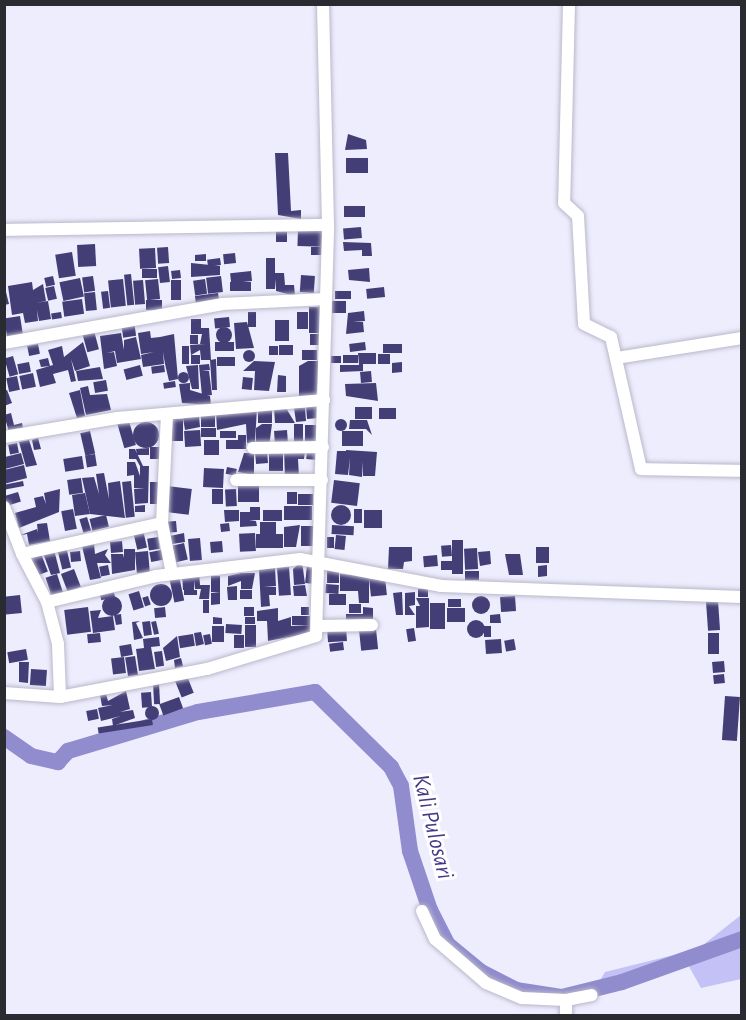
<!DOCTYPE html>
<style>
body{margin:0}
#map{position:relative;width:746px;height:1020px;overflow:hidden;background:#ededfe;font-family:"Alegreya Sans",sans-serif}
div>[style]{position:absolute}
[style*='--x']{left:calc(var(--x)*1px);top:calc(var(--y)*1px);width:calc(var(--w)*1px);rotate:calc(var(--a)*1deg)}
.green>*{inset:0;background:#c3c1f5}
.river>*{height:16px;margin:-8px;padding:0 8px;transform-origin:8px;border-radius:8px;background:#908ccd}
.building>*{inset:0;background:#443e77;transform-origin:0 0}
.round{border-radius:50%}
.roads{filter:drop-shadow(0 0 2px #b9b8c9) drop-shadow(0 0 2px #b9b8c9)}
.minor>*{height:12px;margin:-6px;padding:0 6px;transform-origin:6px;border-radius:6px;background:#fff}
span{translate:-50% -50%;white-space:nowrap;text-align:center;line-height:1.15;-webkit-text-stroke:6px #fff;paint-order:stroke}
.water-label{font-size:24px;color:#443785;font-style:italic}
.frame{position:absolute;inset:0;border:6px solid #2a2a31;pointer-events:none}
</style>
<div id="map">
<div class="green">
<div style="clip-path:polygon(741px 915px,741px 979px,701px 988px,686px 961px,602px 987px,599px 982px,605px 972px,698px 949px)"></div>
</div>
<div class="river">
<div style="--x:4;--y:737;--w:33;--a:35"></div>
<div style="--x:31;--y:756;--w:28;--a:13"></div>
<div style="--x:58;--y:762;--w:15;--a:-48"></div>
<div style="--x:68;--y:751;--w:136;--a:-16.7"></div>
<div style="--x:198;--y:712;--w:119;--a:-9.7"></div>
<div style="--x:315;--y:692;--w:107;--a:44.6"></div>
<div style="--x:391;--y:767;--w:21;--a:62"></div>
<div style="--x:401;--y:786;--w:66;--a:82.1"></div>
<div style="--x:410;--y:851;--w:62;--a:71.3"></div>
<div style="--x:430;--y:910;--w:38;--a:63"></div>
<div style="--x:447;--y:944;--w:44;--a:39.5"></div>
<div style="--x:481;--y:972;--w:39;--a:27"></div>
<div style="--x:516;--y:990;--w:47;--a:8.7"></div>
<div style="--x:562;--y:997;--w:62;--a:-14"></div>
<div style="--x:622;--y:982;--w:127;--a:-19.7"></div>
</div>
<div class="building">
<div style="clip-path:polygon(348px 134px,366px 140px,367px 149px,345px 150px)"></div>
<div style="clip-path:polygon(275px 153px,288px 153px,291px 211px,301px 210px,301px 219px,278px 215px)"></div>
<div style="left:368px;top:158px;width:15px;height:22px;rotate:90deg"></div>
<div style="left:344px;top:206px;width:21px;height:11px"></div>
<div style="left:361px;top:227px;width:11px;height:18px;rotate:85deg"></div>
<div style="left:276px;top:230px;width:11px;height:12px"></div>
<div style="left:298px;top:230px;width:25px;height:16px;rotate:2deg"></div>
<div style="clip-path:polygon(343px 242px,371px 243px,372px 256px,362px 256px,362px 250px,344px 251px)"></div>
<div style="left:95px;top:244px;width:22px;height:18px;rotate:87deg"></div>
<div style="left:168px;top:247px;width:16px;height:11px;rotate:86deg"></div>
<div style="left:311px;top:247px;width:11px;height:8px"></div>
<div style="left:155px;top:248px;width:20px;height:16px;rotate:87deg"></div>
<div style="left:72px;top:252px;width:24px;height:17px;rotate:81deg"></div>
<div style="left:235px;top:253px;width:10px;height:12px;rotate:84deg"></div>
<div style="clip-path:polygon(206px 254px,206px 261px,195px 261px,195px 255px)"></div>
<div style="left:220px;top:258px;width:7px;height:13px;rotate:82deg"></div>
<div style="clip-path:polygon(266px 258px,275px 258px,275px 273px,284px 273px,285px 285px,294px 285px,295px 296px,276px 291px,276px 279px,275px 289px,266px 289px)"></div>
<div style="clip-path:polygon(191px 263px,220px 266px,220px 275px,191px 277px)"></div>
<div style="left:168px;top:266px;width:16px;height:10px;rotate:83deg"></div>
<div style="clip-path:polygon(369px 268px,370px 282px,349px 280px,348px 270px)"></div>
<div style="left:157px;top:269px;width:9px;height:15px;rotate:90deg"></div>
<div style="left:180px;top:270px;width:8px;height:9px;rotate:83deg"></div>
<div style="left:251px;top:271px;width:10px;height:21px;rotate:84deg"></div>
<div style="left:131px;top:274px;width:31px;height:7px;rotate:84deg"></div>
<div style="left:301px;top:275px;width:14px;height:17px;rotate:4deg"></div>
<div style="left:53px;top:276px;width:9px;height:9px;rotate:77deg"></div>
<div style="left:93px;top:276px;width:15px;height:11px;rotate:82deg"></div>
<div style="left:221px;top:276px;width:16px;height:15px;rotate:83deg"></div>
<div style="left:80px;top:278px;width:19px;height:21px;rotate:78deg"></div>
<div style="left:123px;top:279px;width:27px;height:15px;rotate:84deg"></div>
<div style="left:158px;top:279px;width:20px;height:13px;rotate:84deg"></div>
<div style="left:205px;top:279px;width:15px;height:12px;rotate:82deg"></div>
<div style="left:143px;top:280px;width:24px;height:10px;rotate:85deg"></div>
<div style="left:171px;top:280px;width:10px;height:20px"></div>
<div style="clip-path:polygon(32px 282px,33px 290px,43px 284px,46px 301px,36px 303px,48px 301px,51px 319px,39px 321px,37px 310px,38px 321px,25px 323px,23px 313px,12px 315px,8px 286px)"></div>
<div style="left:251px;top:282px;width:9px;height:21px;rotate:90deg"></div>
<div style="clip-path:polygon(4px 284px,9px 304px,4px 305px)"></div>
<div style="left:54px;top:286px;width:13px;height:9px;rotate:77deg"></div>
<div style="left:384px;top:287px;width:10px;height:18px;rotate:84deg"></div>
<div style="left:108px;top:291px;width:17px;height:7px;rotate:83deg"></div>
<div style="left:351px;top:291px;width:8px;height:16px;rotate:90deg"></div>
<div style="left:95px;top:292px;width:18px;height:11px;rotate:84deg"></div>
<div style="clip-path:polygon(218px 293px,219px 299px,196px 306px,195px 296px)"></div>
<div style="left:82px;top:299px;width:15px;height:20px;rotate:82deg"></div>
<div style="left:162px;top:300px;width:10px;height:16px;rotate:90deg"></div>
<div style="left:332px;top:301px;width:14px;height:12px"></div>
<div style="left:309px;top:307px;width:13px;height:26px"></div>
<div style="clip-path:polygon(364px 311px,365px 321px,353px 322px,363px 322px,364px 332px,346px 334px,348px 313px)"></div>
<div style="left:61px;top:312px;width:6px;height:10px;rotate:81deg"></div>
<div style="left:248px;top:312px;width:8px;height:15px"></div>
<div style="left:308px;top:312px;width:17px;height:11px;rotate:90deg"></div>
<div style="left:20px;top:316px;width:19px;height:16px;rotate:81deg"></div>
<div style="left:229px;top:317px;width:10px;height:15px;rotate:84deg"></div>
<div style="clip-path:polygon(191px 319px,201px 319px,201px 328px,209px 328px,211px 360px,201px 360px,200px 350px,191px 355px,190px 345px,205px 344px,200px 344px,202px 334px,191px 334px)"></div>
<div style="left:289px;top:320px;width:21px;height:14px;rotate:90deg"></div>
<div style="left:134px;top:321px;width:15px;height:13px;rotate:82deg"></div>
<div style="clip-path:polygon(247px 322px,254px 348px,236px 349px,234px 323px)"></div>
<div style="left:93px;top:327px;width:23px;height:12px;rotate:75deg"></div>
<div class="round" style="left:216px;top:327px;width:16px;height:16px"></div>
<div style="clip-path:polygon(150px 331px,151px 338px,160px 337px,162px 350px,160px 337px,174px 334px,178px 379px,169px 381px,165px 364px,172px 362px,165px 364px,163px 352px,164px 364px,143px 367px,141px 355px,154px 352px,141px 354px,138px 333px)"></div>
<div style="clip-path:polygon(121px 333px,124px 350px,124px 340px,136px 337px,141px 359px,117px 363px,115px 351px,107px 353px,114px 352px,117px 366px,104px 369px,100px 336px)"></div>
<div style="left:310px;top:334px;width:10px;height:11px"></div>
<div style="left:190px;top:335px;width:8px;height:9px"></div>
<div style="clip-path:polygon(83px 342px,90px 366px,75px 371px,71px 359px,76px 381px,71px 382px,68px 370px,53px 374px,56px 383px,40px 387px,36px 370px,53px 365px,48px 350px,62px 346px,64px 357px)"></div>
<div style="left:234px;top:342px;width:9px;height:19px;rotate:90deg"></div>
<div style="left:365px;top:342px;width:8px;height:16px;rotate:83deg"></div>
<div style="left:38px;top:344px;width:10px;height:11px;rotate:79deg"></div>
<div style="left:383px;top:344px;width:19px;height:9px"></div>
<div style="left:279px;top:345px;width:14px;height:10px"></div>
<div style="left:182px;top:346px;width:7px;height:18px"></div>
<div style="left:269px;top:346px;width:9px;height:9px"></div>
<div style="left:302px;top:350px;width:15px;height:10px"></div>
<div class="round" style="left:243px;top:350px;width:12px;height:12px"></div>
<div style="clip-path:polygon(358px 353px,376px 353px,376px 364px,363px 364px,363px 371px,340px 372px,340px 365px,359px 365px)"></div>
<div style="left:378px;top:354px;width:12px;height:10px"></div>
<div style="left:191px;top:355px;width:9px;height:9px"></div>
<div style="left:343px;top:355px;width:15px;height:8px"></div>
<div style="left:13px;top:356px;width:19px;height:9px;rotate:74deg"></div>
<div style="left:331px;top:356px;width:10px;height:7px"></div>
<div style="left:217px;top:357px;width:18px;height:9px"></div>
<div style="clip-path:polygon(48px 358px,50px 366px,41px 367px,39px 360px)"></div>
<div style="clip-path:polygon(216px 359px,217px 390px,212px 390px,210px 360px)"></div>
<div style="clip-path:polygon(254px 361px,275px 362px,269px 391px,254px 390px,255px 371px,243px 371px)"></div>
<div style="clip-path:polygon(308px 361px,321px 361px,316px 398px,299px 398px,299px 366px)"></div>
<div style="left:29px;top:362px;width:10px;height:12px;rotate:79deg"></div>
<div style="clip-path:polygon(402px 362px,402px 372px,392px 373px,392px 363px)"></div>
<div style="clip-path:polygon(209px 364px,210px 370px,202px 371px,209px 371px,212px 395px,202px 396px,199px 365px)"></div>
<div style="left:140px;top:365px;width:11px;height:17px;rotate:75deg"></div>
<div style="left:164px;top:365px;width:7px;height:13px;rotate:82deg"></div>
<div style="clip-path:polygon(198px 365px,199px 389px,192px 389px,186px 366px)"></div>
<div style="clip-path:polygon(100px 367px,103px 379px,78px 381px,76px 371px)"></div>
<div style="left:371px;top:371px;width:11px;height:11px;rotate:85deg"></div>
<div class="round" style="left:177.5px;top:371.5px;width:11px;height:11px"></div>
<div style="left:33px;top:373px;width:14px;height:14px;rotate:78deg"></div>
<div style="clip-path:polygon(278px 375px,286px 376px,286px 392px,277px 392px)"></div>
<div style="left:17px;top:376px;width:14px;height:11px;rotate:78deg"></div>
<div style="left:243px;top:377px;width:10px;height:12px;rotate:6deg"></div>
<div style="left:106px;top:380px;width:11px;height:13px;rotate:80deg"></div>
<div style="left:175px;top:381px;width:6px;height:12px;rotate:81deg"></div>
<div style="clip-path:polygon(190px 383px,190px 390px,210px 396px,211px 405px,182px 403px,179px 384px)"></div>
<div style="clip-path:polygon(376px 383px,378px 401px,346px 396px,345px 384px)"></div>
<div style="clip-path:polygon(88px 386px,90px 395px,107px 394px,111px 410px,86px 415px,80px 388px)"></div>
<div style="clip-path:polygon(7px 390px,12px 403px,4px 406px,4px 391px)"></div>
<div style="clip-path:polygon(80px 390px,85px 416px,77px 418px,69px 393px)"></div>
<div style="left:318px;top:406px;width:12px;height:12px;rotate:85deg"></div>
<div style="left:372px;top:407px;width:12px;height:17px;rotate:90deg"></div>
<div style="clip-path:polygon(257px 408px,255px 442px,247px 443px,246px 424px,217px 430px,216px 412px)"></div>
<div style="left:272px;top:408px;width:15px;height:14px;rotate:90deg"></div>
<div style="clip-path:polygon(274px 408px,286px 408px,295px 423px,275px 423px)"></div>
<div style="clip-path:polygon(294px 408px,305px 408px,306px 421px,296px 422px)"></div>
<div style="left:379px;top:408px;width:17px;height:11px"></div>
<div style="clip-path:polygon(11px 413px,14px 425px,22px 423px,24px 433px,9px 432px,4px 415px)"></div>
<div style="left:201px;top:414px;width:14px;height:13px"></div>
<div style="clip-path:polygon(199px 416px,200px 427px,185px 430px,183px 418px)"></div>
<div class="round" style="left:335px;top:419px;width:12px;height:12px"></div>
<div style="left:183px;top:419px;width:22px;height:14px;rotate:90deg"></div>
<div style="clip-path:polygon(350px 420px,367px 420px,372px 435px,366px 429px,349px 429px)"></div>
<div style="left:129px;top:421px;width:25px;height:12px;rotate:74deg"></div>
<div class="round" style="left:133px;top:422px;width:26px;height:26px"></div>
<div style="clip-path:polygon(262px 424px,272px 424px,269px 447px,256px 447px,256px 428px)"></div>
<div style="left:303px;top:424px;width:19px;height:9px;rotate:90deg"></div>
<div style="left:305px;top:425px;width:12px;height:17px"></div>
<div style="left:201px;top:428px;width:15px;height:9px"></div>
<div style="left:200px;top:430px;width:16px;height:16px;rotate:86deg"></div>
<div style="left:287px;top:430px;width:16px;height:13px;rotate:86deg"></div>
<div style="left:90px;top:431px;width:23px;height:10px;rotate:77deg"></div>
<div style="left:220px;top:431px;width:16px;height:7px"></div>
<div style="left:342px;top:431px;width:21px;height:15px"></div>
<div style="clip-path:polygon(238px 435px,246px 435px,246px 449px,226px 449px,226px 440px,238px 440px)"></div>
<div style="clip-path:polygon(38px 438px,41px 449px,34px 450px,32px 440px)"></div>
<div style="clip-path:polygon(29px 440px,37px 465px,26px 467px,19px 442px)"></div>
<div style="left:204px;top:440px;width:15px;height:15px"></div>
<div style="left:17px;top:443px;width:10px;height:9px;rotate:79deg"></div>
<div style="left:161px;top:447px;width:12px;height:11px;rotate:90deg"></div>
<div style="clip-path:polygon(149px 448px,149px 455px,137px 455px,136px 449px)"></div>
<div style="clip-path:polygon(129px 449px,135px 449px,143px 466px,149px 466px,148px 503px,135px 504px,134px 489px,145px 488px,134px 488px,134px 475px,127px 476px,127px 462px,135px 462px,140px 476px,140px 466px,136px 459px,129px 459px)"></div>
<div style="clip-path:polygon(284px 450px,305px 451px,304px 459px,298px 459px,299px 477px,285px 478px)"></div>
<div style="left:307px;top:450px;width:12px;height:9px;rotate:5deg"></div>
<div style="clip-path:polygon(346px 450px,377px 452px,375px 476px,363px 476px,363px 462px,362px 477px,349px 475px,350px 458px,348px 475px,335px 474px,337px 451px,346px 451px,346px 458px)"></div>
<div style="left:267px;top:451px;width:12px;height:12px;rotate:85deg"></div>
<div style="left:269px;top:452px;width:14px;height:19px"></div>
<div style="clip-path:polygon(21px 453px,24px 464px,5px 469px,5px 457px)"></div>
<div style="clip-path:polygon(244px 453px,254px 453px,254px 475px,238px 472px)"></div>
<div style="left:95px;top:454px;width:12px;height:10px;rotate:81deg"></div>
<div style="left:82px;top:456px;width:13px;height:19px;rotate:81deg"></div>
<div style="clip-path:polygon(24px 465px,27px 478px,4px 484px,4px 470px)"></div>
<div style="left:227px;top:467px;width:10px;height:7px;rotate:11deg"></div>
<div style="left:204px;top:468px;width:20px;height:19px;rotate:3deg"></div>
<div style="clip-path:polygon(104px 473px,109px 499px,108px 483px,120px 481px,125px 518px,90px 514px,82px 478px,94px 477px,99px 494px,96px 474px)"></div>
<div style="left:81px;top:478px;width:15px;height:14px;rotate:82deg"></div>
<div style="left:334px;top:480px;width:26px;height:23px;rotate:7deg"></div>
<div style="left:23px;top:481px;width:5px;height:19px;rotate:79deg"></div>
<div style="left:131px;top:481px;width:36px;height:9px;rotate:84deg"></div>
<div style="left:150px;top:482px;width:12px;height:22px"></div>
<div style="left:238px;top:485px;width:21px;height:17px"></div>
<div style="left:167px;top:486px;width:25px;height:26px;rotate:7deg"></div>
<div style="clip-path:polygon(60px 489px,59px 512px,19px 528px,15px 513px,36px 507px,34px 498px,43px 496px,46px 504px,44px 493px)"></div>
<div style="left:212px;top:489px;width:11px;height:15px"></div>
<div style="left:236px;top:489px;width:17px;height:11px;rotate:87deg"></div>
<div style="left:18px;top:492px;width:10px;height:14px;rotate:73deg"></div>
<div style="left:287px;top:492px;width:10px;height:12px"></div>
<div style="clip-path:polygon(85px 493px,90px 514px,75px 516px,72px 495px)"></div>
<div style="left:298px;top:494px;width:15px;height:11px"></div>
<div class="round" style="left:331px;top:505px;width:20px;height:20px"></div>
<div style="clip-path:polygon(145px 505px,145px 512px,135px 512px,135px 506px)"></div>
<div style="left:312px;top:506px;width:14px;height:28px;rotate:90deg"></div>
<div style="clip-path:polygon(250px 507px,260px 507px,260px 520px,249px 520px,256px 521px,257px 526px,240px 527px,240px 512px,250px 512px)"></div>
<div style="left:73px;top:509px;width:20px;height:12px;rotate:79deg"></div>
<div style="left:354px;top:509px;width:8px;height:14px"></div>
<div style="clip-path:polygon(224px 510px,239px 510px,239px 521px,225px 522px)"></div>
<div style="left:263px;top:510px;width:19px;height:11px"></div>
<div style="left:364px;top:510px;width:18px;height:18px"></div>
<div style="left:106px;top:515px;width:12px;height:17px;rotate:76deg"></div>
<div style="left:87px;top:517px;width:14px;height:8px;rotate:73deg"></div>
<div style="left:176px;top:521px;width:11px;height:10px;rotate:85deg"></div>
<div style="left:260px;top:522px;width:16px;height:12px"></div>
<div style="clip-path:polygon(47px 523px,50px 541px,29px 545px,27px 534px,18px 536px,37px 529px,38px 533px,37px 524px)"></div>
<div style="left:229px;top:523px;width:8px;height:9px;rotate:83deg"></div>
<div style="clip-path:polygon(300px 525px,296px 547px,284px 547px,284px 527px)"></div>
<div style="left:332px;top:525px;width:22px;height:9px;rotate:3deg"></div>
<div style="left:301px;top:526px;width:14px;height:20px"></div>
<div style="left:143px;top:530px;width:18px;height:10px;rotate:77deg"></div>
<div style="clip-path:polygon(184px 533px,185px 542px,172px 544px,170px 536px)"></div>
<div style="left:255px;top:533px;width:18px;height:16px;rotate:87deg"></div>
<div style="left:283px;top:534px;width:14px;height:27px;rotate:90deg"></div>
<div style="left:336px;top:535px;width:10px;height:14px;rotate:6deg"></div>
<div style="left:158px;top:537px;width:12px;height:11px;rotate:81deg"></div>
<div style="left:327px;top:537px;width:7px;height:11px"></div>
<div style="left:200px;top:538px;width:22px;height:12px;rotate:85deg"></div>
<div style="left:452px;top:540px;width:11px;height:34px"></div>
<div style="left:122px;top:541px;width:11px;height:12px;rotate:85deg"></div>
<div style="left:222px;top:541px;width:11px;height:12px;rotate:85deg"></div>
<div style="left:184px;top:543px;width:17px;height:12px;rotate:77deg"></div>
<div style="clip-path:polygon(94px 544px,95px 554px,108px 549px,105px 555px,111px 563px,97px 563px,101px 578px,90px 580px,82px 546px)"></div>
<div style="left:451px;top:545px;width:11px;height:10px;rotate:85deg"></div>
<div style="clip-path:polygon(53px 546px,60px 573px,51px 575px,42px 550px)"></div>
<div style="left:66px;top:547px;width:21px;height:9px;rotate:76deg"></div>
<div style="clip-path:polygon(389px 547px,412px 547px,412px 561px,404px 562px,403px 569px,388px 569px)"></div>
<div style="left:536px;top:547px;width:13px;height:16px"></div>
<div style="left:477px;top:548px;width:21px;height:13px;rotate:87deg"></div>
<div style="clip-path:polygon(124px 549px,135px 549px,135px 570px,112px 574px,111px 554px,123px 554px,124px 558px)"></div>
<div style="left:166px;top:549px;width:10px;height:17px;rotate:79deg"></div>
<div style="left:40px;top:551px;width:22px;height:11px;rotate:69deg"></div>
<div style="left:80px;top:551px;width:10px;height:10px;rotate:84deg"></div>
<div style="left:148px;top:551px;width:21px;height:13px;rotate:85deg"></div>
<div style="clip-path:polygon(490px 551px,491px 564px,480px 566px,478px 552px)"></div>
<div style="clip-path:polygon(505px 554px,520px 554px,523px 575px,509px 575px)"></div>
<div style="left:437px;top:555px;width:11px;height:14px;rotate:85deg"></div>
<div style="clip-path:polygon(302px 561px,305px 584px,294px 585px,293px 569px)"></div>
<div style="left:452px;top:561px;width:9px;height:11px;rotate:90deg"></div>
<div style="left:108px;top:565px;width:10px;height:9px;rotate:79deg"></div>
<div style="left:307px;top:565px;width:10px;height:18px;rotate:6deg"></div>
<div style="clip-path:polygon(547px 565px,547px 576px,538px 577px,538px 566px)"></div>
<div style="left:289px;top:567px;width:28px;height:12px;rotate:86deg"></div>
<div style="clip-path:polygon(275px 568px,276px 586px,264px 587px,276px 587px,276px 595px,269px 595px,270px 606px,261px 607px,259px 569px)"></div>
<div style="left:327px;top:568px;width:12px;height:15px"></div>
<div style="left:74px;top:569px;width:19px;height:14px;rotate:69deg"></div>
<div style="left:465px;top:571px;width:14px;height:9px"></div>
<div style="clip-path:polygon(199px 572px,200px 585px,210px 585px,209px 599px,199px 599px,201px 589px,195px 589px,194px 580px,194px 590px,183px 590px,182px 573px)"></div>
<div style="clip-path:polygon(241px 573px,255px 573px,252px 589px,241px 589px,241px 581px,228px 586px,228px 576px)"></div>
<div style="left:57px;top:574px;width:20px;height:12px;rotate:72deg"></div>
<div style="clip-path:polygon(340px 574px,369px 576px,369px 603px,359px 603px,358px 591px,340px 591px)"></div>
<div style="left:179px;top:576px;width:25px;height:10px;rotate:78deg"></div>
<div style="left:220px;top:576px;width:16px;height:9px;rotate:90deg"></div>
<div style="left:385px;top:577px;width:18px;height:16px;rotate:84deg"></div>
<div style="left:326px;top:584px;width:13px;height:9px;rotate:4deg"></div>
<div class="round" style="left:150px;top:584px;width:22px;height:22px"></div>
<div style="clip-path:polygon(305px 585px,307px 596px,294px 596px,293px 586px)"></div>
<div style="clip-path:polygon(237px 586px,237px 600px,228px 600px,227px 587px)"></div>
<div style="left:113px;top:589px;width:8px;height:14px;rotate:76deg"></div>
<div style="left:418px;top:589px;width:10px;height:8px"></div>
<div style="left:197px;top:590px;width:5px;height:13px;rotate:90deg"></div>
<div style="left:252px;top:590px;width:9px;height:12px;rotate:90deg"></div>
<div style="left:139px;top:591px;width:17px;height:11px;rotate:73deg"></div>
<div style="clip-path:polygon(220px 592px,220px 604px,211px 605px,211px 593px)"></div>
<div style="clip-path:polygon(402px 592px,403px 615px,396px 615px,393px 593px)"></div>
<div style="clip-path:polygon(415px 592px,415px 605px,409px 606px,415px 615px,405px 615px,405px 593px)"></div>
<div style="left:329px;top:594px;width:17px;height:11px"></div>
<div style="left:20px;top:595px;width:18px;height:16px;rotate:84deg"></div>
<div class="round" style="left:102px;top:596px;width:20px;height:20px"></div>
<div style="left:148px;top:596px;width:9px;height:6px;rotate:72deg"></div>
<div style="left:515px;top:596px;width:15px;height:15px;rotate:86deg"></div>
<div class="round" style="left:472px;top:596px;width:18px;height:18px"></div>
<div style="clip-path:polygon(416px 598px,429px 598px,429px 627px,416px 628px,416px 606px,420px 606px)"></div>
<div style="left:448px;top:599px;width:13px;height:8px"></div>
<div style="left:203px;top:600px;width:6px;height:13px"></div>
<div style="left:718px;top:601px;width:29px;height:12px;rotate:86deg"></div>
<div style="left:430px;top:603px;width:15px;height:26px"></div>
<div style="left:349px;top:604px;width:12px;height:9px"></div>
<div style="left:88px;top:607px;width:25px;height:24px;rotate:83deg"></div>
<div style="left:165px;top:607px;width:10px;height:11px;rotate:84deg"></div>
<div style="left:244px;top:607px;width:10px;height:9px"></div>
<div style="left:309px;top:607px;width:8px;height:8px;rotate:90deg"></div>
<div style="clip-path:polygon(363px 607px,373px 608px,373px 622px,346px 623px,346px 614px,363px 614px)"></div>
<div style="clip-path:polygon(278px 608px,278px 621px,291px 617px,291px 626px,310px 625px,310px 633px,268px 641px,267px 621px,257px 621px,257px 611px)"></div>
<div style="left:447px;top:608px;width:18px;height:14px"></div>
<div style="clip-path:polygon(101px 610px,98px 618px,113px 616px,115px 630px,93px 633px,90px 611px)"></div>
<div style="clip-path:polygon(121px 614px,122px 624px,116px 625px,114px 615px)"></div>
<div style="clip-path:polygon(500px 614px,501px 623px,490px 623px,490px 615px)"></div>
<div style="left:292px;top:616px;width:18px;height:9px"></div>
<div style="clip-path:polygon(213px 617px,222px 618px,222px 624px,213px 624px)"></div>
<div style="left:245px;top:617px;width:10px;height:7px"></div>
<div class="round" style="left:467px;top:620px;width:18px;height:18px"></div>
<div style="clip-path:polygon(140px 621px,136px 623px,143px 638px,134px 640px,132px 622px)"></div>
<div style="left:150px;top:621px;width:14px;height:8px;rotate:82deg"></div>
<div style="left:156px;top:621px;width:13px;height:5px;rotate:77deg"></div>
<div style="left:226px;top:624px;width:16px;height:9px;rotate:4deg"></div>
<div style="left:256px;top:625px;width:22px;height:11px;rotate:90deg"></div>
<div style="left:212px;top:626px;width:12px;height:16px"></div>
<div style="left:491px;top:626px;width:11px;height:7px;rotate:90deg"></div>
<div style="left:346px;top:627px;width:14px;height:19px;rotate:86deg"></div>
<div style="left:414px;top:628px;width:13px;height:8px;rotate:81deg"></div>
<div style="left:376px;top:629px;width:20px;height:17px;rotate:84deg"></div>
<div style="clip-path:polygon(201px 632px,204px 644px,196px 646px,194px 633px)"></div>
<div style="left:100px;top:633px;width:9px;height:13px;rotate:84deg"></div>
<div style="left:708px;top:633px;width:11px;height:21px"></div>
<div style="left:193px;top:634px;width:12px;height:15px;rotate:81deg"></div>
<div style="left:210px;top:634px;width:10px;height:7px;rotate:79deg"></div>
<div style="left:234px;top:635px;width:10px;height:13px"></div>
<div style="clip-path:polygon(177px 636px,180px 657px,166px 661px,163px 648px)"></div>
<div style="clip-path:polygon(159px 637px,160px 646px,151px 647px,155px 669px,139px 671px,136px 649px,144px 648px,143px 639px)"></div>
<div style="left:501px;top:639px;width:14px;height:16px;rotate:86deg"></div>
<div style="left:514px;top:639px;width:11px;height:10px;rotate:80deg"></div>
<div style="left:343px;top:642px;width:8px;height:14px;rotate:83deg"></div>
<div style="left:131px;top:644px;width:11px;height:12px;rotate:80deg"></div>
<div style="left:26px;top:649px;width:11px;height:19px;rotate:80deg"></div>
<div style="left:162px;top:651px;width:15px;height:8px;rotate:82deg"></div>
<div style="left:135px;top:656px;width:19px;height:10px;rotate:81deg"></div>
<div style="left:124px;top:657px;width:16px;height:13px;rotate:83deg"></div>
<div style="clip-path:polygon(181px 658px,183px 666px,175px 668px,174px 660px)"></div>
<div style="left:724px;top:661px;width:11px;height:12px;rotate:85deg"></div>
<div style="clip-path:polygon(19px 662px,29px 662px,28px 683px,19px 682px)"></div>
<div style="left:31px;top:669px;width:16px;height:16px;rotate:4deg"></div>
<div style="left:724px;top:674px;width:9px;height:11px;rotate:84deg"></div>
<div style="left:187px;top:676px;width:18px;height:13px;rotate:68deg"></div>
<div style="left:159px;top:683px;width:21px;height:6px;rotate:87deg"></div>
<div style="clip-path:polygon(126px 691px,130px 709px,120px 712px,133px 710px,135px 718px,113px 726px,112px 719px,121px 716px,101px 721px,98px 708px,113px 705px,102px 706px,100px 695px,106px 694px,108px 701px)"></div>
<div style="left:151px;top:692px;width:15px;height:10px;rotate:86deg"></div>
<div style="left:725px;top:696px;width:15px;height:44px;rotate:4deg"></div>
<div style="left:179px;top:697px;width:12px;height:21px;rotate:70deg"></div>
<div class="round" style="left:145px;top:706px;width:14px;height:14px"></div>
<div style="left:97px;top:709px;width:10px;height:11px;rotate:79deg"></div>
<div style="left:152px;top:719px;width:6px;height:55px;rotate:81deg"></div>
</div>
<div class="roads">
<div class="minor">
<div style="--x:569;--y:4;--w:199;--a:91.4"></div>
<div style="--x:564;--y:203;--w:19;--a:43"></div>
<div style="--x:578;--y:216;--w:108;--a:86.8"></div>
<div style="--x:584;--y:324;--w:30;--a:26"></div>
<div style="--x:611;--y:337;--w:135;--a:77.2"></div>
<div style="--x:641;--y:469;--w:101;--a:1.1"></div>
<div style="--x:4;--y:230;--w:324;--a:-0.9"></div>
<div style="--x:4;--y:343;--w:221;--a:-10.1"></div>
<div style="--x:222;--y:304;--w:104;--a:-2.8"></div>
<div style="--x:617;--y:358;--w:127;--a:-9.1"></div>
<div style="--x:167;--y:414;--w:109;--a:92.6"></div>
<div style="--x:162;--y:523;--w:52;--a:78.9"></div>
<div style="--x:4;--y:437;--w:115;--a:-9.5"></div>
<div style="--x:117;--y:418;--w:208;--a:-5"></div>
<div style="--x:253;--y:448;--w:70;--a:-0.8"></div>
<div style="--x:236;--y:480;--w:86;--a:0"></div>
<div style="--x:4;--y:507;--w:50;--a:69"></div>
<div style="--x:22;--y:554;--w:143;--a:-12.5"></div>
<div style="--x:22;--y:554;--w:54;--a:62.5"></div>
<div style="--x:47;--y:602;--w:112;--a:-13.4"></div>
<div style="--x:156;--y:576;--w:145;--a:-6.7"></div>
<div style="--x:300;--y:559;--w:144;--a:10.8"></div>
<div style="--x:441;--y:586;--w:301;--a:2.1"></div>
<div style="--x:47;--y:602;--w:43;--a:75.3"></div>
<div style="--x:58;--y:644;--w:53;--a:87.8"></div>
<div style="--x:320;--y:626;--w:52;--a:-1.1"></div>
<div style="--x:4;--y:693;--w:56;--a:4.1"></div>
<div style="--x:60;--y:697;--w:150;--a:-10.8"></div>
<div style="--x:207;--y:669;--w:114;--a:-16.8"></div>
<div style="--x:316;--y:636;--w:411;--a:-88.3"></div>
<div style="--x:328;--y:225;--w:221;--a:-91.3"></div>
<div style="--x:422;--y:911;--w:31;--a:65"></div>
<div style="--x:435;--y:939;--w:67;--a:40.8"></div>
<div style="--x:486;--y:983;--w:39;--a:23"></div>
<div style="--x:522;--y:998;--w:44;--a:2.6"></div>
<div style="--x:566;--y:1000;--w:16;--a:90"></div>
<div style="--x:566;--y:1000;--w:26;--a:-11"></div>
</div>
</div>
<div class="water-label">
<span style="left:432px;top:827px;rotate:76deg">Kali Pulosari</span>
</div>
<div class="frame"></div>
</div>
